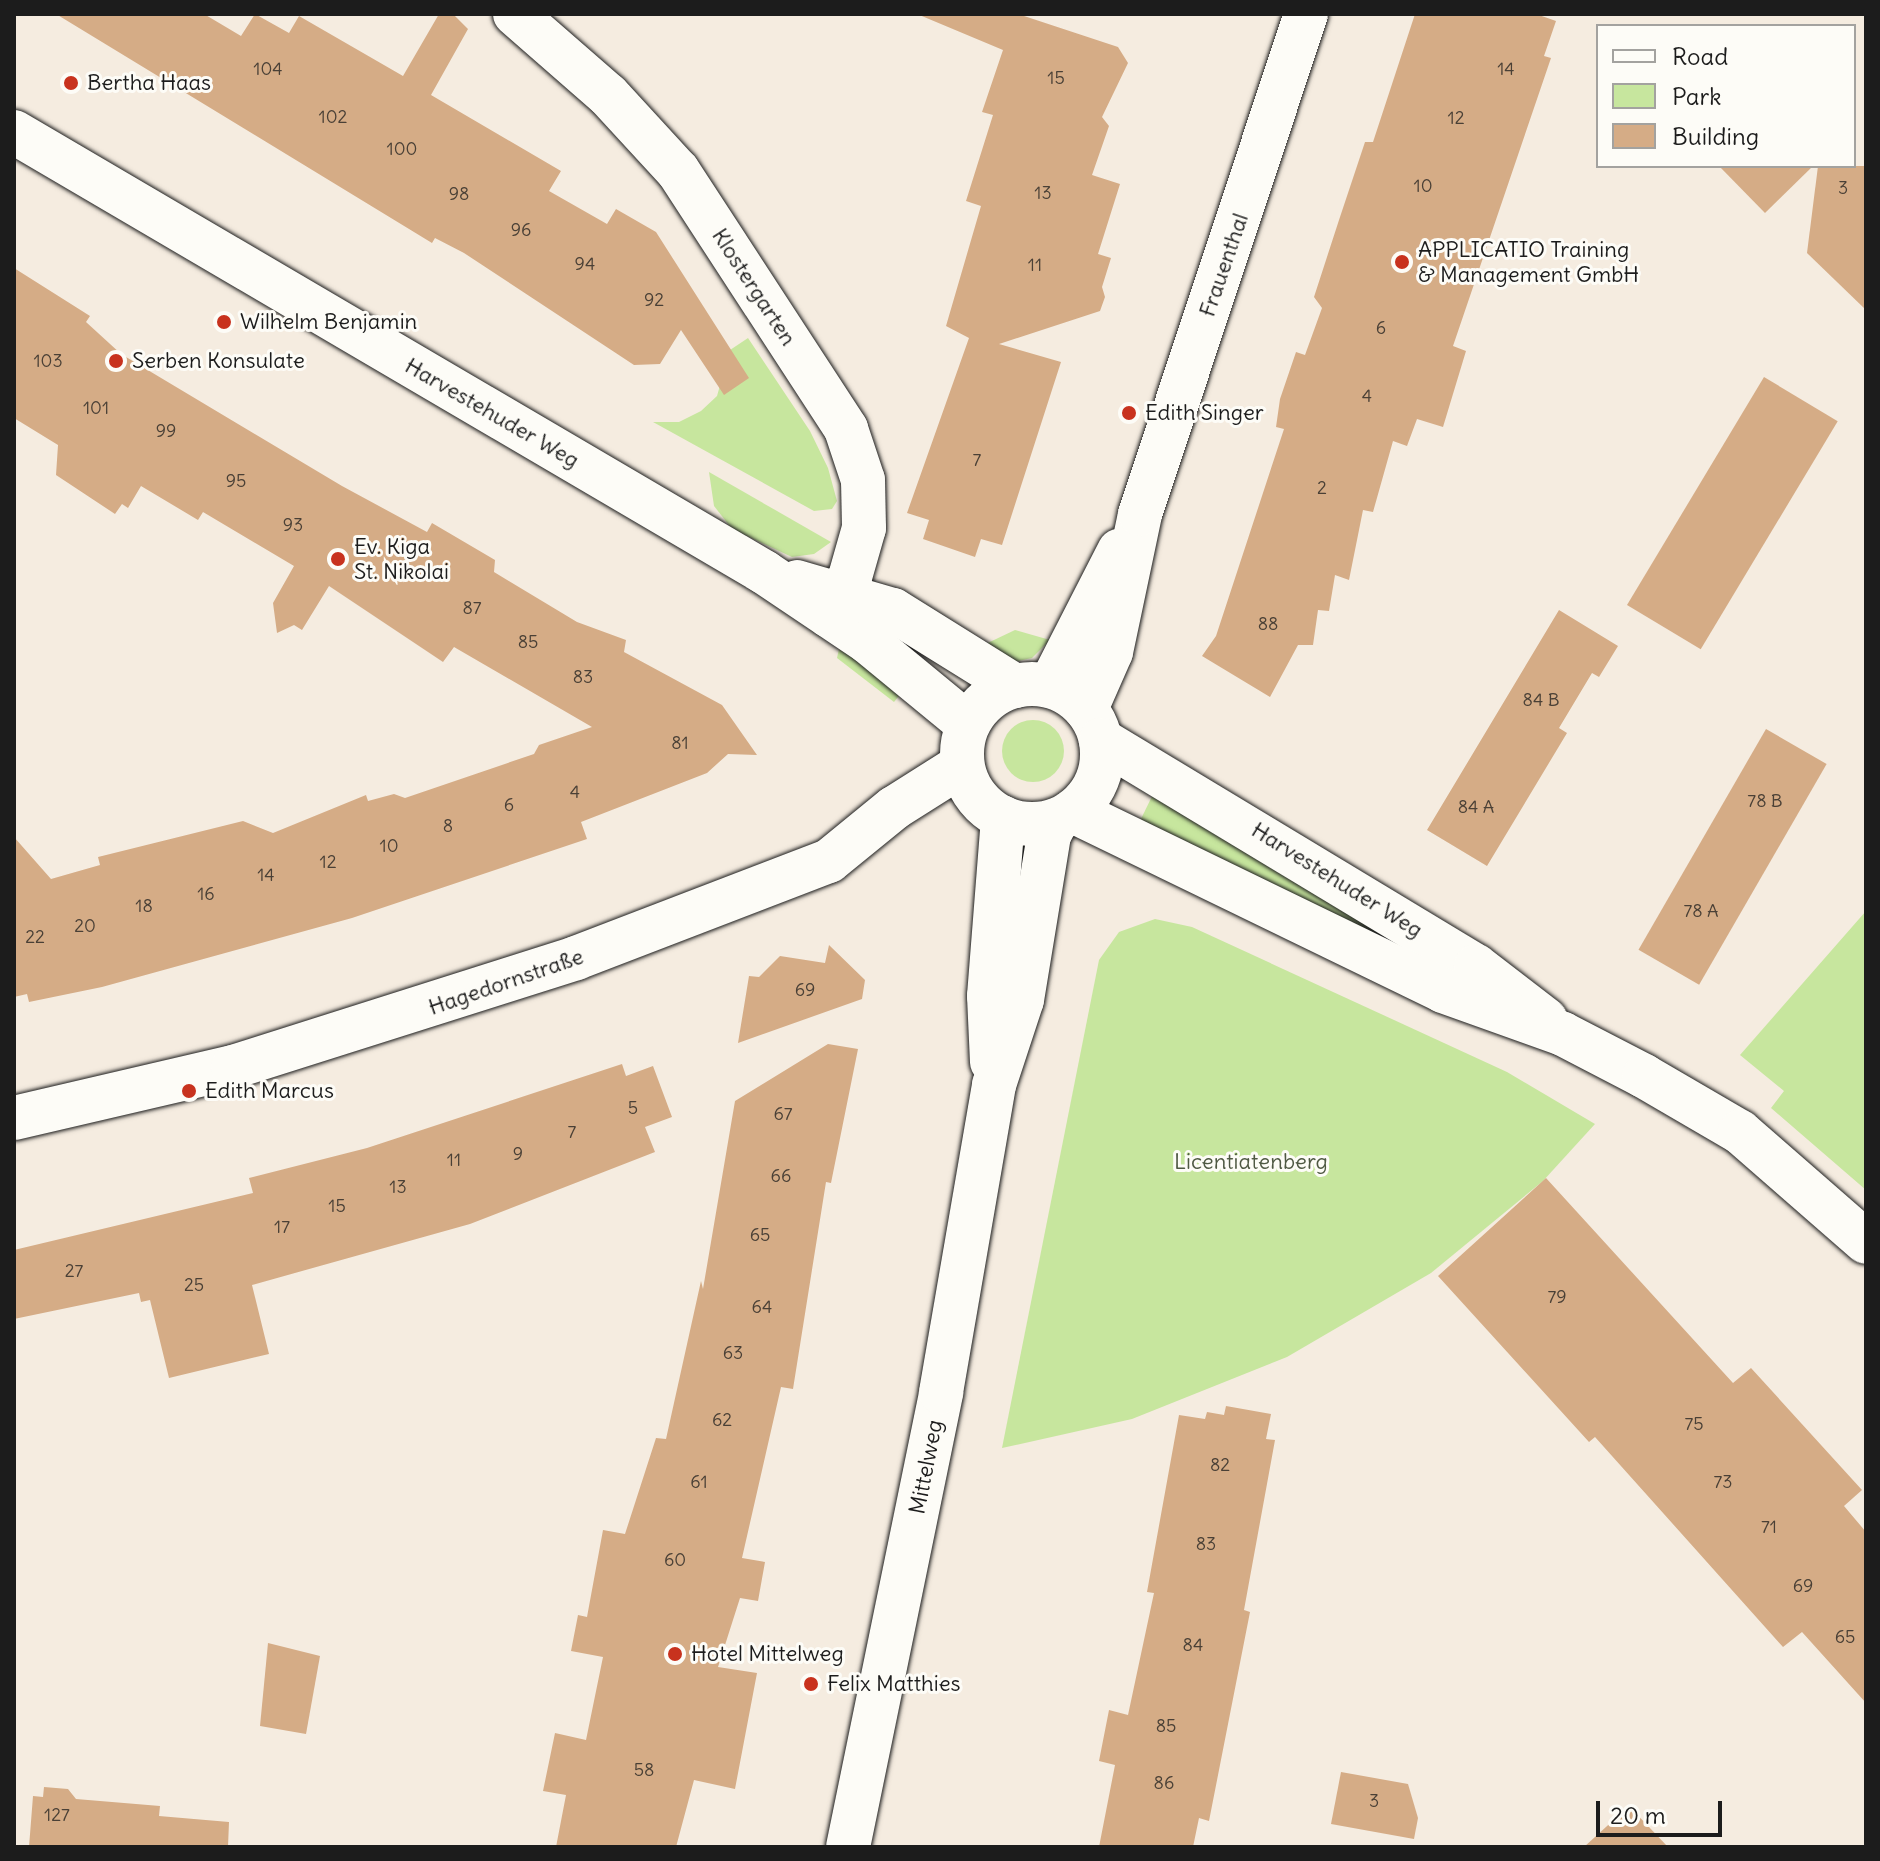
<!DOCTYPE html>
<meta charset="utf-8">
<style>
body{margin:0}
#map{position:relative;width:1880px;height:1861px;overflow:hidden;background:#f5ece0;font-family:Delius,sans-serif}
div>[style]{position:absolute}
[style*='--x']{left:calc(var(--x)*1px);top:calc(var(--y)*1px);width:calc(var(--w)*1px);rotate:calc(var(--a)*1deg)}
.green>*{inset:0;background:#c7e69e}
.round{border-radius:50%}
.building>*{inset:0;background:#d5ac86;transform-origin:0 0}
.roads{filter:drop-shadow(0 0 2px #1c1c1c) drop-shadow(0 0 2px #1c1c1c)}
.minor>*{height:44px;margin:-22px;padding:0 22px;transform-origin:22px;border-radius:22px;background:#fdfcf7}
.tertiary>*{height:44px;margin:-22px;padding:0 22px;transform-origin:22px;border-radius:22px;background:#fdfcf7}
.tertiary>.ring{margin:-22px;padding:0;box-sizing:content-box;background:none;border:44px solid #fdfcf7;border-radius:50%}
.dots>*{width:22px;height:22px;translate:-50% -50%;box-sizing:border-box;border:4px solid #fdfcf7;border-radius:50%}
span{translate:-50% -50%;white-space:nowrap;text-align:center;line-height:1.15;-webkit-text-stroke:6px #fdfcf7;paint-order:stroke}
.number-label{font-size:18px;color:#4a4036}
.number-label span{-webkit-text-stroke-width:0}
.poi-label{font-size:22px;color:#1c1c1c}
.left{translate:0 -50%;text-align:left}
.street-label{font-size:22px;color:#1c1c1c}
.park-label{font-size:22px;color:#4f5943}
.frame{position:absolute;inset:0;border:16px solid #1c1c1c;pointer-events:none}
.legend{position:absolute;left:1596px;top:24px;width:260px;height:144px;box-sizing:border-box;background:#fdfcf7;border:2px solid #a3a29f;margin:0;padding:10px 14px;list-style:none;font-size:24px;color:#1c1c1c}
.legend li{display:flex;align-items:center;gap:16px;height:40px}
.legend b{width:40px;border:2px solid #a3a29f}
.scale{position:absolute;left:1596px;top:1801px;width:126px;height:36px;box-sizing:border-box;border:4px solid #1c1c1c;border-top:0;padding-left:10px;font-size:24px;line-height:28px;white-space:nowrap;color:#1c1c1c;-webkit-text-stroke:6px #fdfcf7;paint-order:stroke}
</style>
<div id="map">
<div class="green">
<div style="clip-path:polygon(748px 338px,810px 431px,828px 468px,837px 501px,832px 509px,814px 511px,653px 422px,679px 422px,701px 411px,717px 396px,730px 350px)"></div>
<div style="clip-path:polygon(709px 472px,831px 542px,814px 554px,792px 557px,732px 529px,714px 506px)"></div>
<div style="clip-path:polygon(1015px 630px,1050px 640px,1032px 658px,1014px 662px,975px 649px)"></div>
<div style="clip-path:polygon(839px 649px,906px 687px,894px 702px,837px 658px)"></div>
<div class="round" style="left:1002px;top:720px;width:62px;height:62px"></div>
<div style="clip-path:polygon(1157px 786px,1446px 965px,1440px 975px,1140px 821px)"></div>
<div style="clip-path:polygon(1866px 911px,1866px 1190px,1771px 1108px,1784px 1091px,1740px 1055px)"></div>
<div style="clip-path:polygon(1155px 919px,1192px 927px,1507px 1072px,1595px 1124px,1543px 1181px,1431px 1273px,1287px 1357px,1132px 1419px,1002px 1448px,1099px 960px,1119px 932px)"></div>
</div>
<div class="building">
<div style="clip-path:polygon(56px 14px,204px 14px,241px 36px,255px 14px,289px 33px,299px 16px,403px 76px,439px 14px,453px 14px,468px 29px,431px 95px,561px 171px,549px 191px,607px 224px,616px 209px,656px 232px,749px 378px,724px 395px,681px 330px,660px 364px,634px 365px,464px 253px,435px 238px,432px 243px)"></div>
<div style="clip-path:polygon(917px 14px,1018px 14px,1118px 47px,1128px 63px,1102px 117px,1109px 126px,1092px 175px,1120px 184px,1098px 254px,1111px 258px,1102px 287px,1105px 297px,1100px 311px,999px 344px,1061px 362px,1002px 545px,981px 539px,975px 557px,923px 539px,929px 520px,907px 513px,969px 338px,946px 326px,981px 206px,966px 201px,993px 115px,982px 112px,1003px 50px)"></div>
<div style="clip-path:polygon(1415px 14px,1536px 14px,1556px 21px,1544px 56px,1551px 58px,1453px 346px,1466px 351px,1443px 427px,1417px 419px,1407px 446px,1393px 441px,1373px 512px,1363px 510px,1349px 580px,1335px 575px,1329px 611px,1318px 610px,1313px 645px,1298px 645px,1270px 697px,1202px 656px,1216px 636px,1284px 429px,1276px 427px,1280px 399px,1296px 352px,1305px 355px,1322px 308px,1314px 297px,1339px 220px,1365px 142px,1373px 142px)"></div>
<div style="clip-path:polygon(1719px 166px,1813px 166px,1765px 213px)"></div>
<div style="clip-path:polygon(1818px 166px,1866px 166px,1866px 310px,1807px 253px)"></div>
<div style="clip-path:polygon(14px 268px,90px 316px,86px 322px,121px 354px,342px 486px,427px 532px,432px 523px,495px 560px,494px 572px,577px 622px,626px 640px,624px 652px,722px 705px,757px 755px,728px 754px,707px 773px,581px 822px,587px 839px,352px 918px,102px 987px,29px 1002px,27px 994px,14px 997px,14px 837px,51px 879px,100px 865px,98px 857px,243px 821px,273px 833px,366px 795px,368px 801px,394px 794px,405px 798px,534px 754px,539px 745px,592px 727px,454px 647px,443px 662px,329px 586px,302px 630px,294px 625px,277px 633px,273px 603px,294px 566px,203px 512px,198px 520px,141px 486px,128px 508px,122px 504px,115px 514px,56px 475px,58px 445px,14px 418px)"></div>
<div style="left:1764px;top:377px;width:86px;height:266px;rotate:31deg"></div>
<div style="clip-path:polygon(1559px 610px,1618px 646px,1599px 677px,1592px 673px,1559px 728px,1567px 733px,1487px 866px,1427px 830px)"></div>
<div style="left:1766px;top:729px;width:70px;height:255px;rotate:30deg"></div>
<div style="clip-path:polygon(829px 945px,865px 980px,862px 999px,738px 1043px,749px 976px,759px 977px,780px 956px,825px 963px)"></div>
<div style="clip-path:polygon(828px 1044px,858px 1049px,831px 1183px,826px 1182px,793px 1389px,781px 1387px,742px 1558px,765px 1562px,758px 1601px,740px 1598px,718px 1667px,757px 1673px,735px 1789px,694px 1780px,676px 1847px,556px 1847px,566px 1795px,543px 1791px,555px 1733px,586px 1740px,603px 1657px,571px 1651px,578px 1615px,587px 1617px,603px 1530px,625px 1534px,656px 1438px,666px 1439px,701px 1281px,703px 1289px,735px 1101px)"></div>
<div style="clip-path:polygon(622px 1064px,626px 1076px,653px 1066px,672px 1117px,645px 1127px,655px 1152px,470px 1224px,252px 1285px,269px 1354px,169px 1378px,150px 1300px,141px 1302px,139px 1293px,14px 1319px,14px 1250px,253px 1193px,249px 1178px,367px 1148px)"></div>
<div style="clip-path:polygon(1546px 1178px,1733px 1383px,1751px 1368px,1862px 1490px,1844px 1506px,1866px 1532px,1866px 1703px,1802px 1632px,1783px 1647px,1595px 1437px,1589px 1442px,1438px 1276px)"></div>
<div style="clip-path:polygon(1226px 1406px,1271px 1414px,1266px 1439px,1275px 1440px,1244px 1610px,1250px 1612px,1209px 1821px,1199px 1818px,1193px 1847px,1099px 1847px,1115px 1765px,1099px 1761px,1109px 1710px,1128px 1715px,1154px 1593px,1147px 1592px,1179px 1415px,1205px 1419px,1207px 1412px,1224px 1415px)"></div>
<div style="clip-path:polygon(268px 1643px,320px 1656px,306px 1734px,260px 1726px)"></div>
<div style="clip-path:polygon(1341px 1772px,1408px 1784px,1418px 1818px,1414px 1839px,1331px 1824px)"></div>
<div style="clip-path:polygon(44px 1787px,68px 1789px,76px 1799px,160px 1806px,159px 1816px,229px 1822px,228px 1847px,29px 1847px,33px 1796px,43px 1797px)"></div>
<div style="clip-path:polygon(1629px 1806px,1668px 1847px,1584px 1847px)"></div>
</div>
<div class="roads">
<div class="minor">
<div style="--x:515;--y:14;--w:123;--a:41.1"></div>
<div style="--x:608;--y:95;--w:103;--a:47.4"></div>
<div style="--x:678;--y:171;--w:308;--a:56.9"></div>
<div style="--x:846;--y:429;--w:54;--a:71.6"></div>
<div style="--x:863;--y:480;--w:48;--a:88.8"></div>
<div style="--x:864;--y:528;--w:51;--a:105.9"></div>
<div style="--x:850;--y:577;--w:44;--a:118.3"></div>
<div style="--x:14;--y:1118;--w:225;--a:-13.1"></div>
<div style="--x:233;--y:1067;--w:360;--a:-17.6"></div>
<div style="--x:576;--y:958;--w:271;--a:-21"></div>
<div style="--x:829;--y:861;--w:84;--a:-39.2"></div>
<div style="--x:894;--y:808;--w:80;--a:-32.3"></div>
</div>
<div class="tertiary">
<div style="--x:14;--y:132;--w:870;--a:30.4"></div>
<div style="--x:764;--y:572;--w:125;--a:33.9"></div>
<div style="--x:868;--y:642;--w:129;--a:39.4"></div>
<div style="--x:797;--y:582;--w:100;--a:16.3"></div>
<div style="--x:893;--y:610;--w:144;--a:31.9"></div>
<div class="ring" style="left:962px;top:684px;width:96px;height:96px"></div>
<div style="--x:1050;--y:686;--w:152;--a:-62.9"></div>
<div style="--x:1086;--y:709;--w:62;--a:-66.3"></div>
<div style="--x:1111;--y:652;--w:141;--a:-78.1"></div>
<div style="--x:1140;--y:514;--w:527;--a:-71.63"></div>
<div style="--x:1101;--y:740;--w:438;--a:31.1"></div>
<div style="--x:1476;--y:966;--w:88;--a:37.6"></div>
<div style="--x:1073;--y:811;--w:411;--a:25.9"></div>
<div style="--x:1443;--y:991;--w:127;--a:19.7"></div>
<div style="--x:1563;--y:1034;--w:91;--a:27.4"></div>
<div style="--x:1644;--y:1076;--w:111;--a:30.3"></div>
<div style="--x:1740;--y:1132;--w:167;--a:41.1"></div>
<div style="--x:992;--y:1062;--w:66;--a:-92.6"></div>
<div style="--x:989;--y:996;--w:179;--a:-85.5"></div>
<div style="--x:848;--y:1847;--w:464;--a:-78.4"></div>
<div style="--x:941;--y:1392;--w:312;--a:-80.2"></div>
<div style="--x:994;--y:1085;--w:89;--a:-71.8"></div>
<div style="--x:1022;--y:1000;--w:167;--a:-80.7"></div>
<div style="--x:1049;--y:835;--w:17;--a:-62"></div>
</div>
</div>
<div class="dots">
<div style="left:71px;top:83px;background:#c8321e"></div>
<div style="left:1402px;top:262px;background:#c8321e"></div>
<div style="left:224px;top:322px;background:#c8321e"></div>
<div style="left:116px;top:361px;background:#c8321e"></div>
<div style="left:1129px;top:413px;background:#c8321e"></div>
<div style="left:338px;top:559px;background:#c8321e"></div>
<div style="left:189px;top:1091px;background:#c8321e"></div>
<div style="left:675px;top:1654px;background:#c8321e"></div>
<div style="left:811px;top:1684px;background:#c8321e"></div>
</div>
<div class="number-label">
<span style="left:268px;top:69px">104</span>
<span style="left:1506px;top:69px">14</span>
<span style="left:1056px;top:78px">15</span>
<span style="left:333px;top:117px">102</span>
<span style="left:1456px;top:118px">12</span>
<span style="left:402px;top:149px">100</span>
<span style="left:1423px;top:186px">10</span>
<span style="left:1843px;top:188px">3</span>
<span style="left:1043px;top:193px">13</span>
<span style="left:459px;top:194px">98</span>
<span style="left:521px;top:230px">96</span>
<span style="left:585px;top:264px">94</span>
<span style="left:1035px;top:265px">11</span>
<span style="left:654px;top:300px">92</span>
<span style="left:1381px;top:328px">6</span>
<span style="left:48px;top:361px">103</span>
<span style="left:1367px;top:396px">4</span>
<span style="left:96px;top:408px">101</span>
<span style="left:166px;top:431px">99</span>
<span style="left:977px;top:460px">7</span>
<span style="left:236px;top:481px">95</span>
<span style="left:1322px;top:488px">2</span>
<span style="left:293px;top:525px">93</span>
<span style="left:472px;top:608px">87</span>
<span style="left:1268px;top:624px">88</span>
<span style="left:528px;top:642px">85</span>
<span style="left:583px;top:677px">83</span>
<span style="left:1541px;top:700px">84 B</span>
<span style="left:680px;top:743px">81</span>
<span style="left:575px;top:792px">4</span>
<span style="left:1765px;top:801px">78 B</span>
<span style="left:509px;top:805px">6</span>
<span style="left:1476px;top:807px">84 A</span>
<span style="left:448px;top:826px">8</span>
<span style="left:389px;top:846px">10</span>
<span style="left:328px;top:862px">12</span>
<span style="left:266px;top:875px">14</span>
<span style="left:206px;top:894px">16</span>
<span style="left:144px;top:906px">18</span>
<span style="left:1701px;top:911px">78 A</span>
<span style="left:85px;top:926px">20</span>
<span style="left:35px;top:937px">22</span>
<span style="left:805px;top:990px">69</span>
<span style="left:633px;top:1108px">5</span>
<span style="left:783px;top:1114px">67</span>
<span style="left:572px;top:1132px">7</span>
<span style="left:518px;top:1154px">9</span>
<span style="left:454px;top:1160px">11</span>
<span style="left:781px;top:1176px">66</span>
<span style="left:398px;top:1187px">13</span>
<span style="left:337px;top:1206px">15</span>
<span style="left:282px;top:1227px">17</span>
<span style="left:760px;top:1235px">65</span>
<span style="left:74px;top:1271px">27</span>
<span style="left:194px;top:1285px">25</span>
<span style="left:1557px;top:1297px">79</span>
<span style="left:762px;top:1307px">64</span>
<span style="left:733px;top:1353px">63</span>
<span style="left:722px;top:1420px">62</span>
<span style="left:1694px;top:1424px">75</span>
<span style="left:1220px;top:1465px">82</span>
<span style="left:699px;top:1482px">61</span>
<span style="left:1723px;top:1482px">73</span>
<span style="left:1769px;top:1527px">71</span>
<span style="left:1206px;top:1544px">83</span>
<span style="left:675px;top:1560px">60</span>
<span style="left:1803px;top:1586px">69</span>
<span style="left:1845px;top:1637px">65</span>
<span style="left:1193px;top:1645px">84</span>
<span style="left:1166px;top:1726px">85</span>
<span style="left:644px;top:1770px">58</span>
<span style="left:1164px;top:1783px">86</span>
<span style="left:1374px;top:1801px">3</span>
<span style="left:57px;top:1815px">127</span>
</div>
<div class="poi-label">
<span class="left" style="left:87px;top:83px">Bertha Haas</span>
<span class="left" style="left:1418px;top:262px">APPLICATIO Training<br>&amp; Management GmbH</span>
<span class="left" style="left:240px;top:322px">Wilhelm Benjamin</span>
<span class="left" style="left:132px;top:361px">Serben Konsulate</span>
<span class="left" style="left:1145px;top:413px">Edith Singer</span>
<span class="left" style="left:354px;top:559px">Ev. Kiga<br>St. Nikolai</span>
<span class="left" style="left:205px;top:1091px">Edith Marcus</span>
<span class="left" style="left:691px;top:1654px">Hotel Mittelweg</span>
<span class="left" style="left:827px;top:1684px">Felix Matthies</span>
</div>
<div class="street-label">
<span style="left:1224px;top:265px;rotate:-71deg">Frauenthal</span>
<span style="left:754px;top:287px;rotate:57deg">Klostergarten</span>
<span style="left:492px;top:413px;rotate:30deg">Harvestehuder Weg</span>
<span style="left:1337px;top:880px;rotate:32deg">Harvestehuder Weg</span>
<span style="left:506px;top:982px;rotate:-19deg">Hagedornstraße</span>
<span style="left:926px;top:1467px;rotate:-79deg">Mittelweg</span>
</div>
<div class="park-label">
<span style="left:1251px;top:1162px">Licentiatenberg</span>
</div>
<div class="frame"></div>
<ul class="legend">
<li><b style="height:10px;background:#fdfcf7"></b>Road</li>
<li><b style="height:22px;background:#c7e69e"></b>Park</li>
<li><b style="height:22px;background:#d5ac86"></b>Building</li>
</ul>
<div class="scale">20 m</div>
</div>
